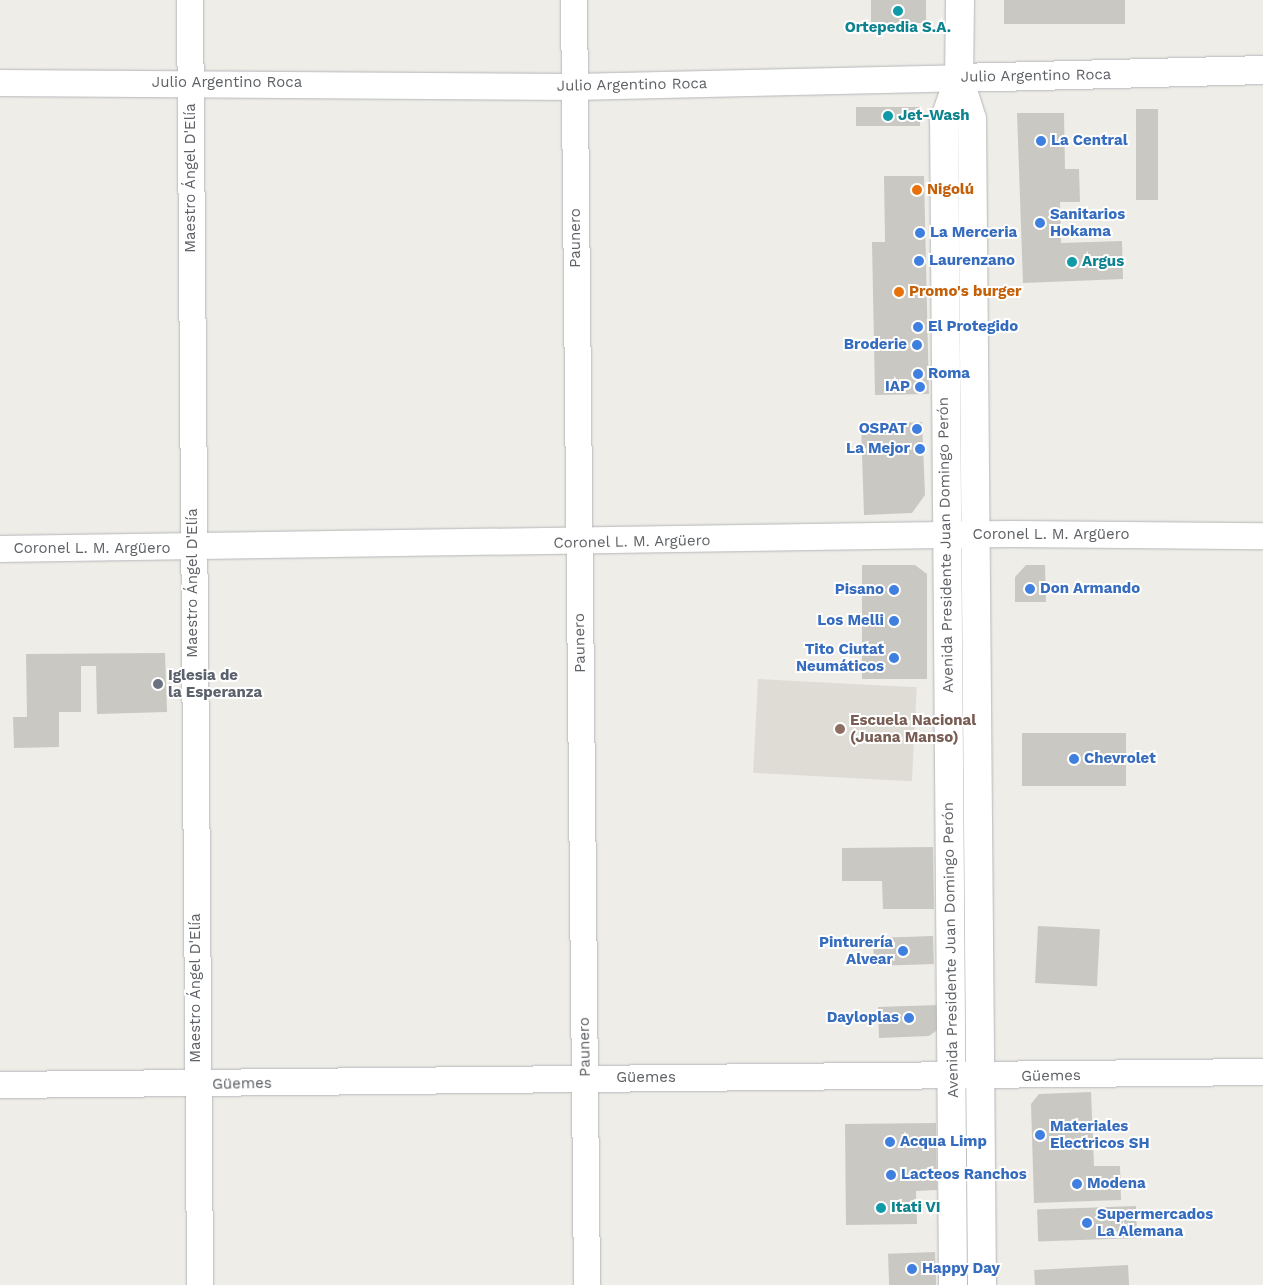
<!DOCTYPE html>
<meta charset="utf-8">
<style>
body{margin:0}
#map{position:relative;width:1263px;height:1285px;overflow:hidden;background:#efede7;font-family:"Work Sans",sans-serif}
div>[style]{position:absolute}
[style*='--x']{left:calc(var(--x)*1px);top:calc(var(--y)*1px);width:calc(var(--w)*1px);rotate:calc(var(--a)*1deg)}
.education>*{inset:0;background:#dedcd5;transform-origin:0 0}
.building>*{inset:0;background:#cac8c3;transform-origin:0 0}
.roads{filter:drop-shadow(0 0 1px #b4b6ba) drop-shadow(0 0 1px #b4b6ba)}
.minor>*{height:26px;margin:-13px;padding:0 13px;transform-origin:13px;border-radius:13px;background:#fff}
.secondary>*{height:28px;margin:-14px;padding:0 14px;transform-origin:14px;border-radius:14px;background:#fff}
.dots>*{width:14px;height:14px;translate:-50% -50%;box-sizing:border-box;border:2px solid #fff;border-radius:50%}
span{translate:-50% -50%;white-space:nowrap;text-align:center;line-height:1.15;-webkit-text-stroke:4px #fff;paint-order:stroke}
.culture-label{font-size:15px;color:#0d838f;font-weight:700}
.left{translate:0 -50%;text-align:left}
.street-label{font-size:15px;color:#5e6165}
.shop-label{font-size:15px;color:#366cbe;font-weight:700}
.right{translate:-100% -50%;text-align:right}
.food-label{font-size:15px;color:#c56008;font-weight:700}
.worship-label{font-size:15px;color:#5b616d;font-weight:700}
.education-label{font-size:15px;color:#785e54;font-weight:700}
</style>
<div id="map">
<div class="education">
<div style="left:758px;top:679px;width:159px;height:94px;rotate:3deg"></div>
</div>
<div class="building">
<div style="left:871px;top:0;width:55px;height:23px"></div>
<div style="left:1004px;top:0;width:121px;height:24px"></div>
<div style="left:856px;top:107px;width:64px;height:19px"></div>
<div style="left:1158px;top:109px;width:91px;height:22px;rotate:90deg"></div>
<div style="clip-path:polygon(1017px 113px,1064px 113px,1065px 169px,1079px 169px,1080px 202px,1060px 202px,1061px 243px,1122px 241px,1123px 279px,1023px 283px)"></div>
<div style="clip-path:polygon(884px 176px,924px 176px,929px 394px,875px 395px,872px 242px,885px 242px)"></div>
<div style="clip-path:polygon(922px 422px,925px 495px,912px 513px,864px 515px,861px 424px)"></div>
<div style="clip-path:polygon(862px 565px,915px 565px,927px 574px,927px 679px,862px 679px)"></div>
<div style="clip-path:polygon(1026px 565px,1045px 565px,1046px 602px,1015px 602px,1015px 577px)"></div>
<div style="clip-path:polygon(165px 653px,167px 712px,97px 714px,96px 666px,81px 666px,81px 712px,59px 712px,59px 747px,14px 748px,13px 717px,27px 717px,26px 654px)"></div>
<div style="left:1022px;top:733px;width:104px;height:53px"></div>
<div style="clip-path:polygon(933px 847px,934px 909px,883px 909px,882px 881px,842px 881px,842px 848px)"></div>
<div style="left:1038px;top:926px;width:62px;height:57px;rotate:3deg"></div>
<div style="left:933px;top:936px;width:28px;height:60px;rotate:88deg"></div>
<div style="clip-path:polygon(939px 1005px,940px 1028px,929px 1036px,879px 1038px,878px 1007px)"></div>
<div style="clip-path:polygon(1091px 1092px,1094px 1166px,1120px 1166px,1121px 1200px,1034px 1203px,1031px 1104px,1039px 1094px)"></div>
<div style="clip-path:polygon(936px 1123px,937px 1190px,916px 1191px,917px 1224px,846px 1225px,845px 1124px)"></div>
<div style="left:1136px;top:1206px;width:32px;height:99px;rotate:88deg"></div>
<div style="left:935px;top:1252px;width:33px;height:47px;rotate:88deg"></div>
<div style="left:1128px;top:1265px;width:20px;height:94px;rotate:87deg"></div>
</div>
<div class="roads">
<div class="minor">
<div style="--x:190;--y:0;--w:1285;--a:89.55"></div>
<div style="--x:574;--y:0;--w:1285;--a:89.42"></div>
<div style="--x:0;--y:83;--w:574;--a:0.4"></div>
<div style="--x:574;--y:87;--w:385;--a:-1.3"></div>
<div style="--x:0;--y:549;--w:1013;--a:-0.85"></div>
<div style="--x:1013;--y:534;--w:250;--a:0.5"></div>
<div style="--x:0;--y:1085;--w:1263;--a:-0.59"></div>
</div>
<div class="secondary">
<div style="--x:960;--y:0;--w:78;--a:90.7"></div>
<div style="--x:959;--y:78;--w:43;--a:72.4"></div>
<div style="--x:972;--y:119;--w:1166;--a:89.51"></div>
<div style="--x:959;--y:78;--w:304;--a:-1.5"></div>
<div style="--x:953;--y:1285;--w:1164;--a:-90.44"></div>
<div style="--x:944;--y:121;--w:46;--a:-70.8"></div>
</div>
</div>
<div class="dots">
<div style="left:898px;top:11px;background:#0f9aa8"></div>
<div style="left:888px;top:116px;background:#0f9aa8"></div>
<div style="left:1041px;top:141px;background:#3f7fe0"></div>
<div style="left:917px;top:190px;background:#e8710a"></div>
<div style="left:1040px;top:223px;background:#3f7fe0"></div>
<div style="left:920px;top:233px;background:#3f7fe0"></div>
<div style="left:919px;top:261px;background:#3f7fe0"></div>
<div style="left:1072px;top:262px;background:#0f9aa8"></div>
<div style="left:899px;top:292px;background:#e8710a"></div>
<div style="left:918px;top:327px;background:#3f7fe0"></div>
<div style="left:917px;top:345px;background:#3f7fe0"></div>
<div style="left:918px;top:374px;background:#3f7fe0"></div>
<div style="left:920px;top:387px;background:#3f7fe0"></div>
<div style="left:917px;top:429px;background:#3f7fe0"></div>
<div style="left:920px;top:449px;background:#3f7fe0"></div>
<div style="left:1030px;top:589px;background:#3f7fe0"></div>
<div style="left:894px;top:590px;background:#3f7fe0"></div>
<div style="left:894px;top:621px;background:#3f7fe0"></div>
<div style="left:894px;top:658px;background:#3f7fe0"></div>
<div style="left:158px;top:684px;background:#6b7280"></div>
<div style="left:840px;top:729px;background:#8d6e63"></div>
<div style="left:1074px;top:759px;background:#3f7fe0"></div>
<div style="left:903px;top:951px;background:#3f7fe0"></div>
<div style="left:909px;top:1018px;background:#3f7fe0"></div>
<div style="left:1040px;top:1135px;background:#3f7fe0"></div>
<div style="left:890px;top:1142px;background:#3f7fe0"></div>
<div style="left:891px;top:1175px;background:#3f7fe0"></div>
<div style="left:1077px;top:1184px;background:#3f7fe0"></div>
<div style="left:881px;top:1208px;background:#0f9aa8"></div>
<div style="left:1087px;top:1223px;background:#3f7fe0"></div>
<div style="left:912px;top:1269px;background:#3f7fe0"></div>
</div>
<div class="culture-label">
<span style="left:898px;top:28px">Ortepedia S.A.</span>
<span class="left" style="left:898px;top:116px">Jet-Wash</span>
<span class="left" style="left:1082px;top:262px">Argus</span>
<span class="left" style="left:891px;top:1208px">Itati VI</span>
</div>
<div class="street-label">
<span style="left:1036px;top:76px;rotate:-1deg">Julio Argentino Roca</span>
<span style="left:227px;top:83px">Julio Argentino Roca</span>
<span style="left:632px;top:85px;rotate:-1deg">Julio Argentino Roca</span>
<span style="left:191px;top:178px;rotate:-90deg">Maestro Ángel D'Elía</span>
<span style="left:576px;top:238px;rotate:-90deg">Paunero</span>
<span style="left:1051px;top:535px">Coronel L. M. Argüero</span>
<span style="left:632px;top:542px;rotate:-1deg">Coronel L. M. Argüero</span>
<span style="left:946px;top:545px;rotate:-91deg">Avenida Presidente Juan Domingo Perón</span>
<span style="left:92px;top:549px">Coronel L. M. Argüero</span>
<span style="left:193px;top:583px;rotate:-90deg">Maestro Ángel D'Elía</span>
<span style="left:580px;top:643px;rotate:-91deg">Paunero</span>
<span style="left:951px;top:950px;rotate:-91deg">Avenida Presidente Juan Domingo Perón</span>
<span style="left:196px;top:988px;rotate:-90deg">Maestro Ángel D'Elía</span>
<span style="left:585px;top:1047px;rotate:-91deg">Paunero</span>
<span style="left:1051px;top:1076px;rotate:-1deg">Güemes</span>
<span style="left:646px;top:1078px">Güemes</span>
<span style="left:242px;top:1084px;rotate:-1deg">Güemes</span>
</div>
<div class="shop-label">
<span class="left" style="left:1051px;top:141px">La Central</span>
<span class="left" style="left:1050px;top:223px">Sanitarios<br>Hokama</span>
<span class="left" style="left:930px;top:233px">La Merceria</span>
<span class="left" style="left:929px;top:261px">Laurenzano</span>
<span class="left" style="left:928px;top:327px">El Protegido</span>
<span class="right" style="left:907px;top:345px">Broderie</span>
<span class="left" style="left:928px;top:374px">Roma</span>
<span class="right" style="left:910px;top:387px">IAP</span>
<span class="right" style="left:907px;top:429px">OSPAT</span>
<span class="right" style="left:910px;top:449px">La Mejor</span>
<span class="left" style="left:1040px;top:589px">Don Armando</span>
<span class="right" style="left:884px;top:590px">Pisano</span>
<span class="right" style="left:884px;top:621px">Los Melli</span>
<span class="right" style="left:884px;top:658px">Tito Ciutat<br>Neumáticos</span>
<span class="left" style="left:1084px;top:759px">Chevrolet</span>
<span class="right" style="left:893px;top:951px">Pinturería<br>Alvear</span>
<span class="right" style="left:899px;top:1018px">Dayloplas</span>
<span class="left" style="left:1050px;top:1135px">Materiales<br>Electricos SH</span>
<span class="left" style="left:900px;top:1142px">Acqua Limp</span>
<span class="left" style="left:901px;top:1175px">Lacteos Ranchos</span>
<span class="left" style="left:1087px;top:1184px">Modena</span>
<span class="left" style="left:1097px;top:1223px">Supermercados<br>La Alemana</span>
<span class="left" style="left:922px;top:1269px">Happy Day</span>
</div>
<div class="food-label">
<span class="left" style="left:927px;top:190px">Nigolú</span>
<span class="left" style="left:909px;top:292px">Promo's burger</span>
</div>
<div class="worship-label">
<span class="left" style="left:168px;top:684px">Iglesia de<br>la Esperanza</span>
</div>
<div class="education-label">
<span class="left" style="left:850px;top:729px">Escuela Nacional<br>(Juana Manso)</span>
</div>
</div>
